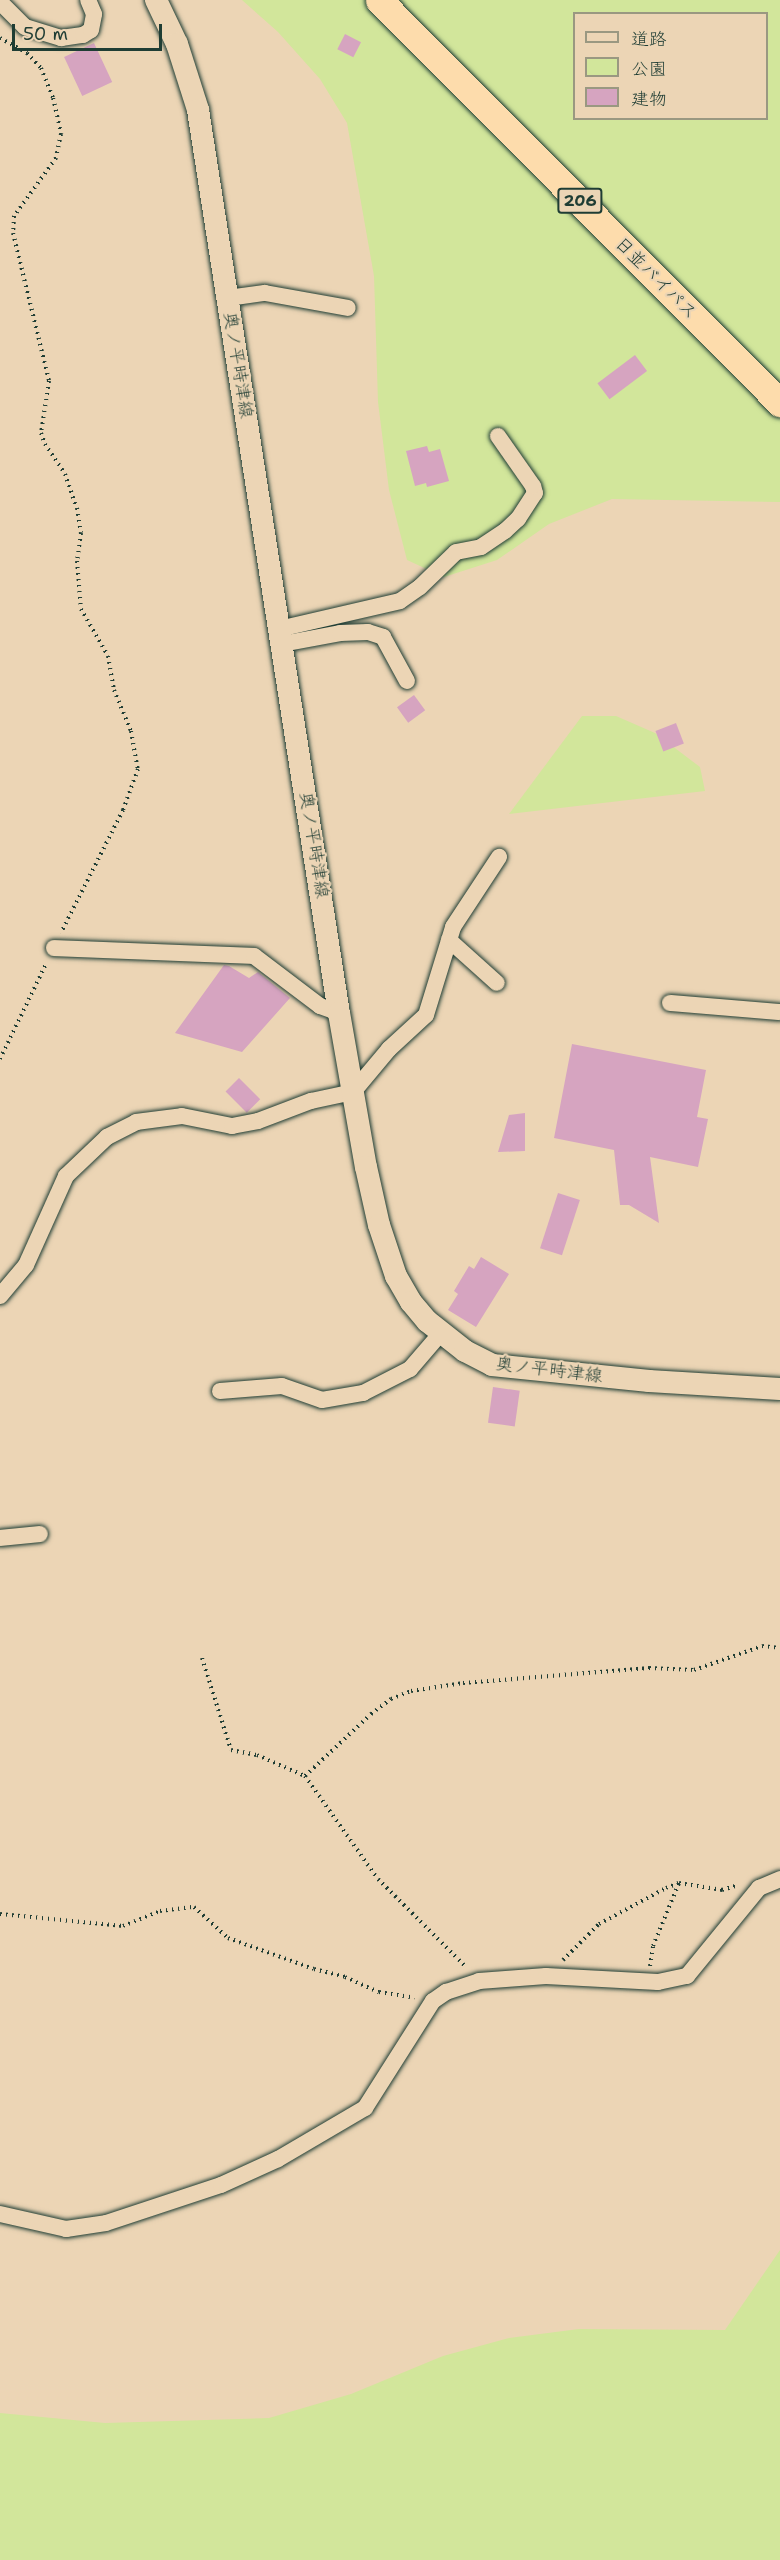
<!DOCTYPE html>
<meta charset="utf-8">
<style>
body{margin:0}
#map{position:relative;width:780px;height:2560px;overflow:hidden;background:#ecd5b5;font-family:"Shantell Sans","Klee One",sans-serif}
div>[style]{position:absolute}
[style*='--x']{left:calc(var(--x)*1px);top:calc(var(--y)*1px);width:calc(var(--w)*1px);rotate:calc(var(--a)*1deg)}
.green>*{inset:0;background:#d2e69b}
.building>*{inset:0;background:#d6a4c0;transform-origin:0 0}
.path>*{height:4px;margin-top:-2px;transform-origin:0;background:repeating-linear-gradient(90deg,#1f3d34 0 1.5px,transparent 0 6px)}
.roads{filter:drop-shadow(0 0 2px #1f3d34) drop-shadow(0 0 2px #1f3d34)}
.minor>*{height:16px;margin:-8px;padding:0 8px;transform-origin:8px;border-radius:8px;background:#ecd5b5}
.secondary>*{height:22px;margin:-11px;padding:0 11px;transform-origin:11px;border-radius:11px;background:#ecd5b5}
.trunk>*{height:27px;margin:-13.5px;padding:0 13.5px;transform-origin:13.5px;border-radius:13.5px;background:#fddcac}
span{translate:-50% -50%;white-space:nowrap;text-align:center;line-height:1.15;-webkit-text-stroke:4.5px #ecd5b5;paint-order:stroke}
.shield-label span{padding:2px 4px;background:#ecd5b5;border:2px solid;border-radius:4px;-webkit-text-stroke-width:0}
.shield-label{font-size:16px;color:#1f3d34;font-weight:700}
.street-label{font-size:18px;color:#1f3d34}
.legend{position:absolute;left:573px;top:12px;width:195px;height:108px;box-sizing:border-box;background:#ecd5b5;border:2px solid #9a9881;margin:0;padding:8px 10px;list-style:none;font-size:18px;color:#1f3d34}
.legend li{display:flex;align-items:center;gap:12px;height:30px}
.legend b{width:30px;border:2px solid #9a9881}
.scale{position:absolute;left:12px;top:24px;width:150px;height:27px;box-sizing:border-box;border:3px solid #1f3d34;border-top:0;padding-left:8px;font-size:18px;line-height:21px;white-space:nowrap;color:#1f3d34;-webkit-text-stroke:4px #ecd5b5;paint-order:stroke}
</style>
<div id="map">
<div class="green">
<div style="clip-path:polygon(evenodd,242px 0,780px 0,780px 502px,612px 499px,549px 524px,497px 560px,444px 577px,407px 560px,389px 490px,378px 402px,374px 276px,347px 123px,320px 79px,278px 32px,242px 0,574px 14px,766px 14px,766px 118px,574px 118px,574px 14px)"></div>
<div style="clip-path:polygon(582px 716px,616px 716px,655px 733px,700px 767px,705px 791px,509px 814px)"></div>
<div style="clip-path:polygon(780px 2250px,780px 2560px,0 2560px,0 2413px,105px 2423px,269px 2418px,351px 2394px,443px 2356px,509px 2338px,579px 2329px,725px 2330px)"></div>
</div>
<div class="building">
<div style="left:345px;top:34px;width:18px;height:17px;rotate:27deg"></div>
<div style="left:94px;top:43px;width:43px;height:33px;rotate:65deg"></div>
<div style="left:635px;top:355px;width:20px;height:47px;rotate:53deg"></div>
<div style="clip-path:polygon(427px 446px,429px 452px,440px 449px,449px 481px,427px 487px,426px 483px,415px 486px,406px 451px)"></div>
<div style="left:414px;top:695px;width:19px;height:21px;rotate:54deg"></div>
<div style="left:676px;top:723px;width:22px;height:22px;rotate:69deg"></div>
<div style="clip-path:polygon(224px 965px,229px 966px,249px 978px,258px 972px,290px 998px,242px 1052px,175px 1033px)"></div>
<div style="clip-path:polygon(572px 1044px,706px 1070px,697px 1117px,708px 1119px,698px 1167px,650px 1157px,659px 1223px,629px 1205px,620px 1205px,614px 1150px,554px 1138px)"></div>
<div style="left:239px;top:1078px;width:30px;height:19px;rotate:45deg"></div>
<div style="clip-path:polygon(525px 1113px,525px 1151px,498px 1152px,509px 1115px)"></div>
<div style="left:558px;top:1193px;width:23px;height:58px;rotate:18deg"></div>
<div style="clip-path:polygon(481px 1257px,509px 1274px,476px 1327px,448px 1310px,458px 1294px,454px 1291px,469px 1266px,474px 1269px)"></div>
<div style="left:493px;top:1387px;width:27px;height:36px;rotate:8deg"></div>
</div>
<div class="path">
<div style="--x:0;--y:38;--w:31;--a:29"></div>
<div style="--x:27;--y:53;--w:21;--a:47"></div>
<div style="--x:41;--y:68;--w:32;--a:68"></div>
<div style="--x:53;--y:98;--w:37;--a:77"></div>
<div style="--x:61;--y:134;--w:25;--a:102"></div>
<div style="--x:56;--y:158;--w:72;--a:125.9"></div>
<div style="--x:14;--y:216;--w:17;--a:93"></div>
<div style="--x:13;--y:233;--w:152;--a:76.3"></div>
<div style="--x:49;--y:381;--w:53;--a:98.7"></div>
<div style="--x:41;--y:433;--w:12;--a:70"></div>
<div style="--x:45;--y:444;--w:36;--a:56"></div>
<div style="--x:65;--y:474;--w:36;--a:71"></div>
<div style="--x:77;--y:508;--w:25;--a:81"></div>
<div style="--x:81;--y:533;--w:28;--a:98"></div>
<div style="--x:77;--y:561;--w:48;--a:85.2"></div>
<div style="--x:81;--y:609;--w:54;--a:60.1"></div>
<div style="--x:108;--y:656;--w:35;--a:80"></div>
<div style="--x:114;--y:690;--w:44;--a:67.5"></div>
<div style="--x:131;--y:731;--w:39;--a:80"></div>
<div style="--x:138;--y:769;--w:44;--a:110.1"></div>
<div style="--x:123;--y:810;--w:138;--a:116.8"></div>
<div style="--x:0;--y:1059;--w:106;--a:-64.2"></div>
<div style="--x:202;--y:1658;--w:96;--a:72.5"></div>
<div style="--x:231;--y:1750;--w:26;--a:11"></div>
<div style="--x:257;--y:1755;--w:52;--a:23.6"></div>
<div style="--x:305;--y:1776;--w:126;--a:54.7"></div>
<div style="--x:378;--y:1879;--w:124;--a:45"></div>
<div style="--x:305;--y:1776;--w:91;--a:-43.2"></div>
<div style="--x:371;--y:1714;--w:25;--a:-37"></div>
<div style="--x:391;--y:1699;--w:22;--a:-22"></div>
<div style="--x:411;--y:1691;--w:53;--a:-8.7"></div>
<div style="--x:463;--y:1683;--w:187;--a:-4.6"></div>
<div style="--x:649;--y:1668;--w:45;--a:2.5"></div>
<div style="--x:694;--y:1670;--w:72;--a:-19.4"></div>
<div style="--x:762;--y:1646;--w:18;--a:6"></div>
<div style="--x:0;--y:1914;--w:124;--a:5.6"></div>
<div style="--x:123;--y:1926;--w:40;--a:-22"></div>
<div style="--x:160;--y:1911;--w:34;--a:-7"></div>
<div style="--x:194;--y:1907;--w:46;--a:42.4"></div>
<div style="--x:228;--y:1938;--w:91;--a:19.8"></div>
<div style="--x:314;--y:1969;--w:32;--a:14"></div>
<div style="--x:345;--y:1977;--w:37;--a:24"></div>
<div style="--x:379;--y:1992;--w:36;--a:9"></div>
<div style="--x:563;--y:1960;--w:51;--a:-45"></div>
<div style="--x:599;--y:1924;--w:76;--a:-28.2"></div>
<div style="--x:666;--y:1888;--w:14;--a:-21"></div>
<div style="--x:679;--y:1883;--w:44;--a:9.2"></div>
<div style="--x:722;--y:1890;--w:17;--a:-17"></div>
<div style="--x:650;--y:1966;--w:20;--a:-81"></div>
<div style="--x:653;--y:1946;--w:68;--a:-67.6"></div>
</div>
<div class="roads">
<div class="minor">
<div style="--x:0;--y:2;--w:35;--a:45"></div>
<div style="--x:25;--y:27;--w:38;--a:17"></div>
<div style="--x:61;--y:38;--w:22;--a:-8"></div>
<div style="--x:83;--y:35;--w:9;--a:-32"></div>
<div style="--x:91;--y:30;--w:16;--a:-79"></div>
<div style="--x:94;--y:14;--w:15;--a:-113"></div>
<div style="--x:228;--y:298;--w:37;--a:-8"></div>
<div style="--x:265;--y:293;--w:84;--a:10.2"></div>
<div style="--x:279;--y:629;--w:124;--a:-13"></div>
<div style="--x:400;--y:601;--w:24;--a:-35"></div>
<div style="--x:420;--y:587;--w:50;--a:-44.2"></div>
<div style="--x:456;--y:552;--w:25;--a:-11"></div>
<div style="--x:481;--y:547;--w:29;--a:-34"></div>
<div style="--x:505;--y:531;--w:18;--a:-43"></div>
<div style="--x:518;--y:519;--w:31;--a:-57"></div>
<div style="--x:535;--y:493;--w:7;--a:-106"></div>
<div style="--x:533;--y:486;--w:61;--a:-125"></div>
<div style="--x:282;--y:644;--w:59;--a:-10.7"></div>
<div style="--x:340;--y:633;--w:28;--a:-2"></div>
<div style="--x:368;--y:632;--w:16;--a:18"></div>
<div style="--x:383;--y:637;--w:50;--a:61.4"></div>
<div style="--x:449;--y:940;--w:64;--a:41.9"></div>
<div style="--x:54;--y:948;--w:200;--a:2.3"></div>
<div style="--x:254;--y:956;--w:83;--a:37.1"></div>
<div style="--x:320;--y:1006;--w:20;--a:20"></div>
<div style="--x:670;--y:1003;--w:110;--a:4.7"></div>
<div style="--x:0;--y:1296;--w:40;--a:-50"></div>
<div style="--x:26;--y:1265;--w:98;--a:-65.8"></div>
<div style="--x:66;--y:1176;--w:57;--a:-43.6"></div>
<div style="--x:107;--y:1137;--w:33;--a:-27"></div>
<div style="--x:136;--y:1122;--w:46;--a:-7.4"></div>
<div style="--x:182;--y:1116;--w:51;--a:11.3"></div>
<div style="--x:232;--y:1126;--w:26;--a:-11"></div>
<div style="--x:258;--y:1121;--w:57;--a:-20.7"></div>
<div style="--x:311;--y:1101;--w:43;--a:-12.1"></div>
<div style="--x:353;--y:1092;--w:56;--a:-50.1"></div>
<div style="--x:389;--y:1049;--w:50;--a:-42.6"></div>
<div style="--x:426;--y:1015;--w:92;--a:-72.9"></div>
<div style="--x:453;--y:927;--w:84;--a:-56.7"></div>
<div style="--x:220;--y:1391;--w:62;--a:-4.6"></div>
<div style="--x:282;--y:1386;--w:42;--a:19.3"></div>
<div style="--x:322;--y:1400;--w:42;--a:-9.7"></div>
<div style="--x:363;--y:1393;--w:53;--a:-27.1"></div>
<div style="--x:410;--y:1369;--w:48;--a:-49.3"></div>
<div style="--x:0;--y:1538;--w:40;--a:-5.7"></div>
<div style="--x:0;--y:2214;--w:68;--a:12.8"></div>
<div style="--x:66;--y:2229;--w:40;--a:-8.5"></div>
<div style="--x:106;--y:2223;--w:121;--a:-18.3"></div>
<div style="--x:221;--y:2185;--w:63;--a:-24.5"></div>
<div style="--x:278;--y:2159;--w:101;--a:-30.4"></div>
<div style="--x:365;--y:2108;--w:127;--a:-57.6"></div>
<div style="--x:433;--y:2001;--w:16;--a:-35"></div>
<div style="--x:446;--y:1992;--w:35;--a:-18"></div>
<div style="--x:479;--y:1981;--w:67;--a:-4.3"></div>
<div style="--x:546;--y:1976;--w:112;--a:3.1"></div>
<div style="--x:658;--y:1982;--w:30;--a:-12"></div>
<div style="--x:687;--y:1976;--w:114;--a:-50.7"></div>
<div style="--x:759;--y:1888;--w:23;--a:-23"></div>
</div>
<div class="secondary">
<div style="--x:156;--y:0;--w:49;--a:64.5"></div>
<div style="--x:177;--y:44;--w:69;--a:72.3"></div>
<div style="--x:198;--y:110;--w:914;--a:81.13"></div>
<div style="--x:339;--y:1013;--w:156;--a:80.1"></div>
<div style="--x:366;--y:1167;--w:59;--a:77.4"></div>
<div style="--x:379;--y:1225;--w:54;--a:71.6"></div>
<div style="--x:396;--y:1276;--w:30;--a:60"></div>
<div style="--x:411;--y:1302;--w:25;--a:50"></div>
<div style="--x:427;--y:1321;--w:48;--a:38.3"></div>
<div style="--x:465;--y:1351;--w:30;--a:27"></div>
<div style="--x:492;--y:1365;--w:158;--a:5.8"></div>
<div style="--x:649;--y:1381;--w:131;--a:3.5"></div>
</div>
<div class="trunk">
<div style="--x:379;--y:0;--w:569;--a:45.14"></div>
</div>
</div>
<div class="shield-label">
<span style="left:580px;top:201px">206</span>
</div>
<div class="street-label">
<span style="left:656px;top:278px;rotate:45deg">日並バイパス</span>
<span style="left:238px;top:365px;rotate:81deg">奥ノ平時津線</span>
<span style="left:314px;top:845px;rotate:81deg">奥ノ平時津線</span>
<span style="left:549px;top:1370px;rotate:7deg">奥ノ平時津線</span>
</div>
<ul class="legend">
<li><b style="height:8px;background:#ecd5b5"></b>道路</li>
<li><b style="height:16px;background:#d2e69b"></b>公園</li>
<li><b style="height:16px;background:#d6a4c0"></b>建物</li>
</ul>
<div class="scale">50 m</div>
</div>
